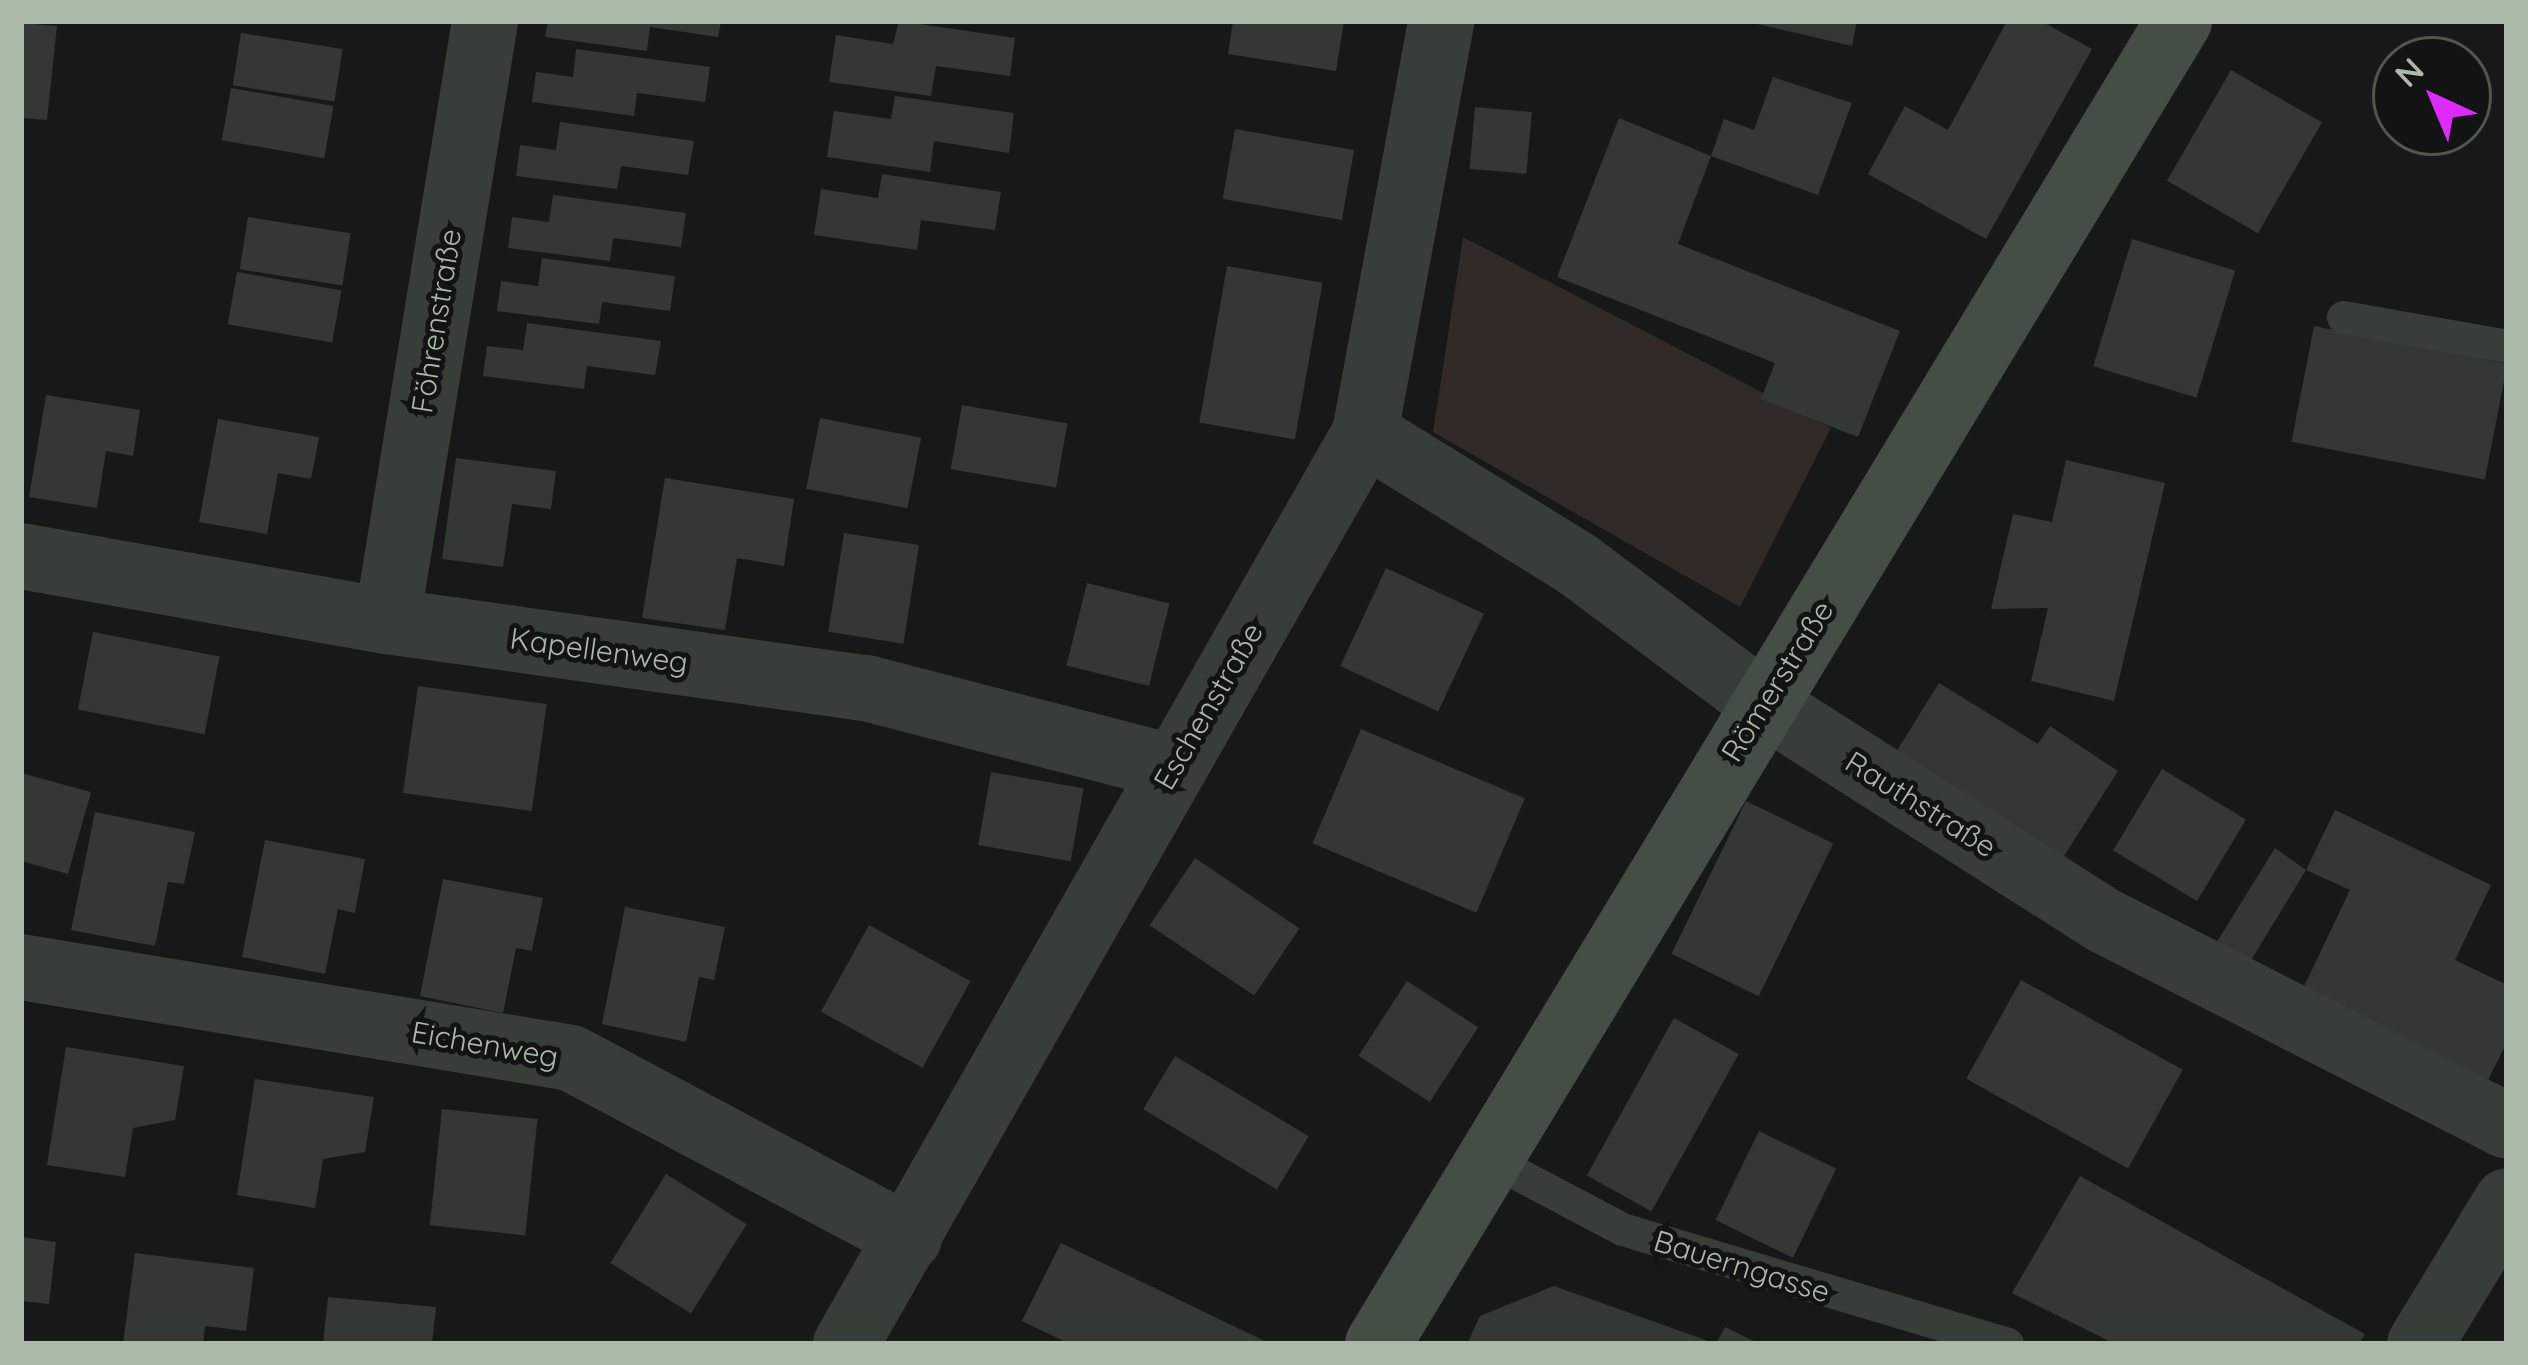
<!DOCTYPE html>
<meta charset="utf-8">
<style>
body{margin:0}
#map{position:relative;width:2528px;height:1365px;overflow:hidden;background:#161917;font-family:Quicksand,sans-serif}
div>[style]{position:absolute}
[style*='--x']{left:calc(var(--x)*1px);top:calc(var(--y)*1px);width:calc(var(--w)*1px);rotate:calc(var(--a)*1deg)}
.green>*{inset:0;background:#312a26}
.building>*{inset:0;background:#333834;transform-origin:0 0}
.service>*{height:33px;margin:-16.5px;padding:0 16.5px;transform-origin:16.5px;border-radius:16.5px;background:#373e37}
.minor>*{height:66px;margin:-33px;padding:0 33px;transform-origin:33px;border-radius:33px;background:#373e37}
.secondary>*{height:66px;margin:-33px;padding:0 33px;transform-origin:33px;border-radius:33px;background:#454e45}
span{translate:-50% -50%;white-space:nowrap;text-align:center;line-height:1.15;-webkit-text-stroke:10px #111412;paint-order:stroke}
.street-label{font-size:30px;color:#aab9a8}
.frame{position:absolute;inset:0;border:24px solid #aab9a8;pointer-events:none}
.north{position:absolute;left:2372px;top:36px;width:120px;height:120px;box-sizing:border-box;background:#111412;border:3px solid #4e564e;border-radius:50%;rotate:316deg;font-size:33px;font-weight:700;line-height:48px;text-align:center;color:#aab9a8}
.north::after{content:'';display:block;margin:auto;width:42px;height:54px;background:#df2afc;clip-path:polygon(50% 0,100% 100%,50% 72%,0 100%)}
</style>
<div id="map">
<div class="green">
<div style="clip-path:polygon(1463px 237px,1831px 428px,1740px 607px,1433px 432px)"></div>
</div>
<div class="building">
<div style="clip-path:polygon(548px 21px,721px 21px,718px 37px,650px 27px,647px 51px,545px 37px)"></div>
<div style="clip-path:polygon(899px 21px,1015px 38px,1010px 76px,936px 66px,931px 96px,829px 82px,836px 35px,893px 44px)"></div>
<div style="clip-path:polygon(1233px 21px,1344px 21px,1336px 71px,1228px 54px)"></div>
<div style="clip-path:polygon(1744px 21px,1857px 21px,1852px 46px)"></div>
<div style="clip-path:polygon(2007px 21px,2041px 21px,2092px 49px,1986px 239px,1868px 174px,1905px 106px,1948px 130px)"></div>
<div style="clip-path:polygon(21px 23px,57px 26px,47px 120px,21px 118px)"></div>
<div style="left:241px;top:33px;width:103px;height:53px;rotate:9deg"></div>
<div style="clip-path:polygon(576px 49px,710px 67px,705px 102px,637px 93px,634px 116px,532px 102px,536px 72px,573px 77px)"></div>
<div style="left:2231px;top:70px;width:105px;height:128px;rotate:30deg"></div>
<div style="clip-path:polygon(1773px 77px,1852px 103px,1818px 195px,1711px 156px,1678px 244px,1900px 331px,1858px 437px,1761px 399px,1775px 363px,1557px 277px,1619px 118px,1711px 156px,1724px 119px,1754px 130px)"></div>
<div style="left:231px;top:88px;width:104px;height:53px;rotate:10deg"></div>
<div style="clip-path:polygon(895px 96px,1014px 113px,1009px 153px,934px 141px,930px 172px,827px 157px,834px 111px,891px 119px)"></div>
<div style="left:1475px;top:107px;width:57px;height:62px;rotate:5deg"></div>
<div style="clip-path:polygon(560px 122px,694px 141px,688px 175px,621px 166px,617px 189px,516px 176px,520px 145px,556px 150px)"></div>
<div style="left:1235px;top:129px;width:121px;height:71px;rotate:10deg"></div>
<div style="clip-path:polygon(882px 174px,1001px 192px,995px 230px,921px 220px,917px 250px,814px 235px,821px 189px,878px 198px)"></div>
<div style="clip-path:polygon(553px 195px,686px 213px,681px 247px,613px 238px,610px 261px,508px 248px,512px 217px,549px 222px)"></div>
<div style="left:248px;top:217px;width:104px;height:53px;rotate:9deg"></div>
<div style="left:2132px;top:239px;width:108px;height:133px;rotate:17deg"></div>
<div style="clip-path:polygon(542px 258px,675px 276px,670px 311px,602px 302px,599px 324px,497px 311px,501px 281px,538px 286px)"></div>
<div style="left:1227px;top:266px;width:97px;height:159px;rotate:10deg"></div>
<div style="left:237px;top:272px;width:106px;height:53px;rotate:10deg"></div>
<div style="clip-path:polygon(527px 323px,661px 341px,655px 375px,587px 366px,584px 389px,483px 376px,487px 346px,523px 350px)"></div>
<div style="left:2314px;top:326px;width:197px;height:118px;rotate:11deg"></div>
<div style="clip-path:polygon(46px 395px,140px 410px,133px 456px,106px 451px,97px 508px,29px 497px)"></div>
<div style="left:962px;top:405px;width:107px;height:65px;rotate:10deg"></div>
<div style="left:820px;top:418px;width:103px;height:72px;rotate:11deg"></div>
<div style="clip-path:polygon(218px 419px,319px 437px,311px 479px,278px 473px,267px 534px,199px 522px)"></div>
<div style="clip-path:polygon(456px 458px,556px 471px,551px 509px,512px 504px,503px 567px,442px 559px)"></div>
<div style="clip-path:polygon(2066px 460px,2165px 483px,2114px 701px,2031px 681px,2048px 608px,1991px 609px,2013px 514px,2052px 522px)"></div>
<div style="clip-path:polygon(665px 478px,794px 499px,784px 566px,737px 558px,725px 630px,642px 618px)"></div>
<div style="left:844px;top:533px;width:76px;height:100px;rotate:9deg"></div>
<div style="left:1386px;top:568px;width:108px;height:108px;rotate:25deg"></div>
<div style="left:1087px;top:583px;width:85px;height:85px;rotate:14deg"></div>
<div style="left:93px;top:632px;width:129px;height:79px;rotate:11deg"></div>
<div style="clip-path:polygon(1939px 683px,2038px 744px,2050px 726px,2118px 771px,2059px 864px,1893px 757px)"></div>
<div style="left:418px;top:686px;width:130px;height:108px;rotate:8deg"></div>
<div style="left:1361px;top:729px;width:178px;height:124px;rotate:23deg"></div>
<div style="left:2162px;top:769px;width:98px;height:95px;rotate:31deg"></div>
<div style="left:991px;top:772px;width:94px;height:74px;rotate:10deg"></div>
<div style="clip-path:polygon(21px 773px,91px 792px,68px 874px,21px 861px)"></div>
<div style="left:1746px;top:801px;width:97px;height:170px;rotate:26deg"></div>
<div style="clip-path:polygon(2335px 810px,2491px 885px,2455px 960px,2507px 985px,2507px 1042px,2484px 1088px,2298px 999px,2350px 890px,2306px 870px,2248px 965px,2215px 945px,2275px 848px,2306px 870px)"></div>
<div style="clip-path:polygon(95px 812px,195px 832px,184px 884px,168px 882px,155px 946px,71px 930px)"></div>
<div style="clip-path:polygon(265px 840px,365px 859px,355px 913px,338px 909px,325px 974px,242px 957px)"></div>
<div style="left:1195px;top:858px;width:126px;height:81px;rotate:34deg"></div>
<div style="clip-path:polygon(443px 879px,543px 898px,532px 951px,516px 948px,503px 1013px,420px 996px)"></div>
<div style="clip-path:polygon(625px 907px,725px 927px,714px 980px,699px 977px,686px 1042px,602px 1024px)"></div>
<div style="left:869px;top:925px;width:116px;height:99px;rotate:29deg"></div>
<div style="left:2021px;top:980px;width:185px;height:113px;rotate:29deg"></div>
<div style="left:1407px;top:981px;width:85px;height:89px;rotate:33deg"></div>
<div style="left:1674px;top:1018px;width:74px;height:180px;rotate:29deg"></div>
<div style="clip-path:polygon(66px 1047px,184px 1066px,175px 1120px,133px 1128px,125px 1177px,47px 1165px)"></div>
<div style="left:1175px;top:1056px;width:156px;height:62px;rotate:31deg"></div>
<div style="clip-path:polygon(255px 1079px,374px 1097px,365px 1152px,323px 1159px,315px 1208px,237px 1195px)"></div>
<div style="left:442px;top:1109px;width:96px;height:117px;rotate:6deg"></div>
<div style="left:1759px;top:1131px;width:86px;height:99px;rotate:26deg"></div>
<div style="left:666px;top:1174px;width:95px;height:105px;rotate:32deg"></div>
<div style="clip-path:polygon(2080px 1176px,2365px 1334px,2359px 1344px,2115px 1344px,2012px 1293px)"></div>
<div style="clip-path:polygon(21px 1237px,56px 1242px,49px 1304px,21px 1301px)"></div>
<div style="clip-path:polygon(1061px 1243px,1271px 1344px,1070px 1344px,1022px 1321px)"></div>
<div style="clip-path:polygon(135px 1253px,254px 1268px,246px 1331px,205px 1326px,203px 1344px,123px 1344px)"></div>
<div style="clip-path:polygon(1554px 1286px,1714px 1343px,1714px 1344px,1467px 1344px,1480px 1316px)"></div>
<div style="clip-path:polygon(328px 1297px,436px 1307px,432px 1344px,323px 1344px)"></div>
<div style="clip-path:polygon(1725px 1327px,1760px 1344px,1716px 1344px)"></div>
</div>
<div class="service">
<div style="--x:2343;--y:317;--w:167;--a:10"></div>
<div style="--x:1488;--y:1158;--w:152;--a:27.9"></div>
<div style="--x:1622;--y:1229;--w:402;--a:16.6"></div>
</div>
<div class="minor">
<div style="--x:1365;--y:433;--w:249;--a:31.7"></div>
<div style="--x:1577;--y:564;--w:234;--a:36.8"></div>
<div style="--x:1764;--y:704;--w:402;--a:32.5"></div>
<div style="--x:2103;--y:920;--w:453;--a:27"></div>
<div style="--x:21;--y:556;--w:372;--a:10.1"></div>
<div style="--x:387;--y:621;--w:484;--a:8"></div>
<div style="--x:866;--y:688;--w:316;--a:14.5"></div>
<div style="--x:387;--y:621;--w:608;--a:-80.72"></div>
<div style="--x:21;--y:967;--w:557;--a:9.39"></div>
<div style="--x:571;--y:1058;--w:383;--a:28"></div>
<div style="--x:846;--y:1344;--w:1048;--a:-60.33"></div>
<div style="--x:1365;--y:433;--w:419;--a:-79.5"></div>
<div style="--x:2420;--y:1344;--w:167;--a:-58.7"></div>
</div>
<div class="secondary">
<div style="--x:1378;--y:1344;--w:1547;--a:-58.81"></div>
</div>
<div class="street-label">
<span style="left:436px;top:321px;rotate:-81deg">Föhrenstraße</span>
<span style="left:599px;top:650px;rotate:8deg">Kapellenweg</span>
<span style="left:1777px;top:681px;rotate:-58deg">Römerstraße</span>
<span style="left:1208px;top:706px;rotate:-60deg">Eschenstraße</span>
<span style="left:1921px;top:804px;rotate:32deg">Rauthstraße</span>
<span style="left:485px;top:1044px;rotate:10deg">Eichenweg</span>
<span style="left:1742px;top:1266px;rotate:17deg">Bauerngasse</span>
</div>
<div class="frame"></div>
<div class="north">N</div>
</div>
